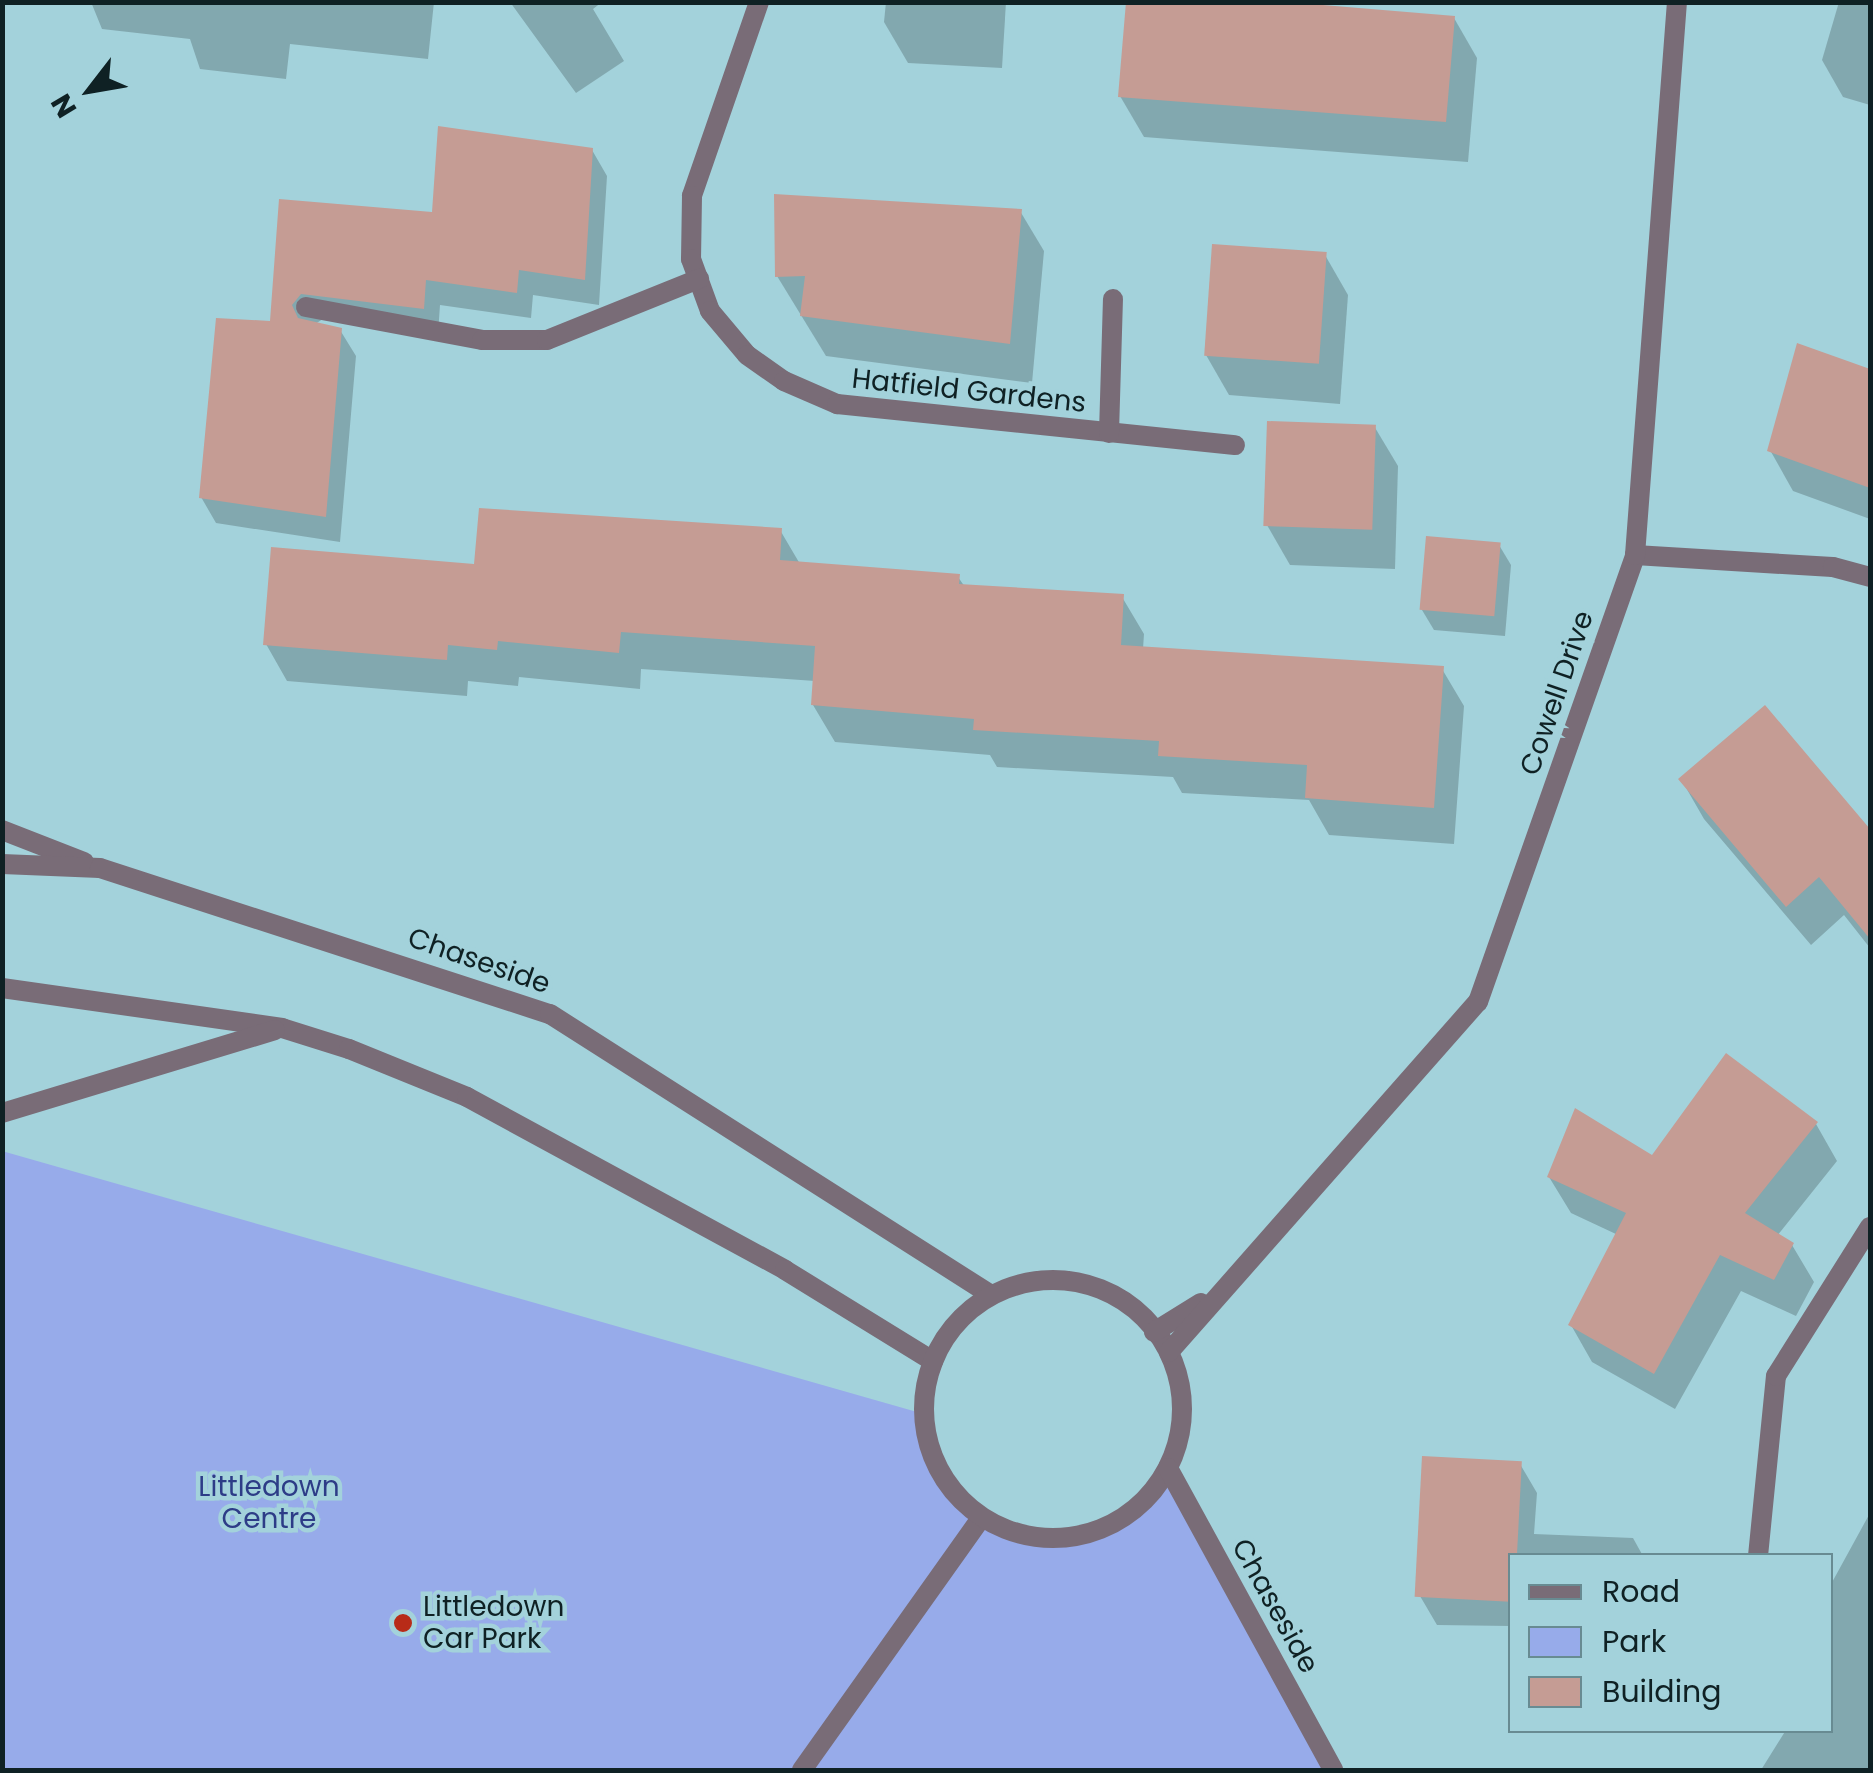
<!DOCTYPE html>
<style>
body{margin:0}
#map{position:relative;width:1873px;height:1773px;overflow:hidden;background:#a3d2db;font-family:Poppins,sans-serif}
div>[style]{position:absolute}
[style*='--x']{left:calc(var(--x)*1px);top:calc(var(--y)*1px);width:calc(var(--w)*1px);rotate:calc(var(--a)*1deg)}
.green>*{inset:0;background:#97abea}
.shadow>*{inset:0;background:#0003}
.building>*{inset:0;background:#c59c94;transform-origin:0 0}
.service>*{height:20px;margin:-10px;padding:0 10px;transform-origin:10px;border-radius:10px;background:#796c77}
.minor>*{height:20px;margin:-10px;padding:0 10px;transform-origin:10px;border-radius:10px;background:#796c77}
.minor>.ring{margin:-10px;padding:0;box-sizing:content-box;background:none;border:20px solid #796c77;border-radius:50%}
.dots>*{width:28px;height:28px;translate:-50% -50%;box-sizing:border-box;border:5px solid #a3d2db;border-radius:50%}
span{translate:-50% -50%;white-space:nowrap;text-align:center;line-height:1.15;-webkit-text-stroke:9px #a3d2db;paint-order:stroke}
.street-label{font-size:28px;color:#0f2124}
.park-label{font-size:28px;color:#2d3c87}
.poi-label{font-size:28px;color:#0f2124}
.left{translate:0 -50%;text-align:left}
.frame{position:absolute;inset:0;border:5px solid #0f2124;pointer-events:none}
.legend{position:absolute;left:1508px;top:1553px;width:325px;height:180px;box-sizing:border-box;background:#a3d2db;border:2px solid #688b92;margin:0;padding:12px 18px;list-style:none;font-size:30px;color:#0f2124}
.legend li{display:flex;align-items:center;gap:20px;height:50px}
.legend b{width:50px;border:2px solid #688b92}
.north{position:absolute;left:40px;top:40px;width:100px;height:100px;-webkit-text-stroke:8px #a3d2db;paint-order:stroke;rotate:239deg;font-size:28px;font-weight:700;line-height:40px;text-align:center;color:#0f2124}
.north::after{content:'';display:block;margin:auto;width:35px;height:45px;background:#0f2124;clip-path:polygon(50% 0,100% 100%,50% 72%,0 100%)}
</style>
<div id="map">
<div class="green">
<div style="clip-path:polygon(2px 1151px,924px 1414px,937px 1465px,955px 1494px,1007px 1530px,1067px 1537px,1099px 1530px,1128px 1515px,1168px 1468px,1333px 1770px,3px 1770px)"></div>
</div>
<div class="shadow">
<div style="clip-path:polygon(91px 2px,434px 2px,428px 59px,290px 44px,286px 79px,200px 69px,190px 39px,102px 29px)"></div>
<div style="clip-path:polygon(510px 2px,602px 2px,593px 9px,624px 61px,576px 93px)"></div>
<div style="clip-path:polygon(886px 2px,1006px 2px,1002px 68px,908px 63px,884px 22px)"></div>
<div style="clip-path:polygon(1839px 2px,1870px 2px,1870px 105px,1843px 97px,1822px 60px)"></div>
<div style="clip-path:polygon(1454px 18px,1477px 58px,1468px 162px,1144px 137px,1120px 96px)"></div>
<div style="clip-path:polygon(592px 150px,607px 176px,599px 305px,533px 295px,531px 318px,440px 305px,438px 334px,323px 319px,315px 324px,340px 330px,356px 356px,340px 542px,216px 523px,201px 497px,273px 324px,281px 202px,434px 215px)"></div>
<div style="clip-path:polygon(1020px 211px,1044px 251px,1032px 383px,826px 356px,777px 276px)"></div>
<div style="clip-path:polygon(1325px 255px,1348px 295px,1340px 404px,1229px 395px,1206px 355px)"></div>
<div style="clip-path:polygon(1799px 346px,1870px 372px,1870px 519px,1793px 491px,1770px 450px)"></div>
<div style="clip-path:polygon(1374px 426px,1398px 466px,1395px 569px,1290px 565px,1267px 525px)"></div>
<div style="clip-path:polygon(780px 530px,800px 564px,958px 577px,965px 587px,1122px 597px,1144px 634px,1143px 649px,1442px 669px,1464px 706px,1454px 844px,1329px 835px,1309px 800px,1182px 793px,1173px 777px,997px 767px,990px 755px,835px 742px,813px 705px,815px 681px,641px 669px,640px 689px,519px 677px,518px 686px,468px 681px,467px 696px,287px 681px,266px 644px,476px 567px)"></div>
<div style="clip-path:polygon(1499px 545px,1511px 565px,1505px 636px,1434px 630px,1422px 610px)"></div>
<div style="clip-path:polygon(1765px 709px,1870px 832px,1870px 948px,1844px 915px,1811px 945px,1704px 819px,1681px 779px)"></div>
<div style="clip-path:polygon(1816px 1124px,1837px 1161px,1777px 1236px,1792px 1245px,1814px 1282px,1796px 1316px,1741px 1291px,1675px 1409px,1592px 1362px,1571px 1325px,1618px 1235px,1571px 1213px,1549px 1177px)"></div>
<div style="clip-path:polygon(1520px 1464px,1537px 1493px,1534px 1534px,1633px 1538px,1643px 1556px,1510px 1556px,1510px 1626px,1437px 1625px,1420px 1596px)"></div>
<div style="clip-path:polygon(1870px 1513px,1870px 1770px,1761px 1770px,1786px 1730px,1830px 1730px,1830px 1586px)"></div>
</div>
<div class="building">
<div style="clip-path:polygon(1126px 2px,1287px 2px,1455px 16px,1446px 122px,1118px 97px)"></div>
<div style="clip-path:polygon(438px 126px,593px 148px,585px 280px,519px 270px,517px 293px,426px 280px,424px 309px,301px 294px,292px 305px,298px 318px,342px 328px,326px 517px,199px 498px,216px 318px,270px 321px,279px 199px,432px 212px)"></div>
<div style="clip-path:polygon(774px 194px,1022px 209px,1010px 344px,800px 316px,805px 276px,775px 277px)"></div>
<div style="left:1212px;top:244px;width:115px;height:112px;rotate:4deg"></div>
<div style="clip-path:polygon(1797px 343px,1870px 369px,1870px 488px,1767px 451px)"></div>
<div style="left:1267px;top:421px;width:109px;height:105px;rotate:2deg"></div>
<div style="clip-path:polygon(479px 508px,782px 528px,780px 560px,960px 574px,959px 584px,1124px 594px,1121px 645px,1444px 666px,1434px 808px,1305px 798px,1307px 765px,1158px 756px,1159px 741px,973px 730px,974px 719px,811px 705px,815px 646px,621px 632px,619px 653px,498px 641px,497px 650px,448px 645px,447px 660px,263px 645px,271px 547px,474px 564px)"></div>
<div style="left:1426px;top:536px;width:75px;height:74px;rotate:5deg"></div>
<div style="clip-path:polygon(1765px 705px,1870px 829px,1870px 939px,1819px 877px,1786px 907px,1678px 779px)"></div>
<div style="clip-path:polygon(1726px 1053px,1818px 1122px,1745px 1213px,1794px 1243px,1774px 1280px,1720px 1255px,1654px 1374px,1568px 1325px,1626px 1213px,1547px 1177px,1575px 1108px,1652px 1155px)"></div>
<div style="left:1422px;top:1456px;width:100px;height:141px;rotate:3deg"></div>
</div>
<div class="service">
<div style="--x:802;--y:1770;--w:310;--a:-54.6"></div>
</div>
<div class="minor">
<div style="--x:759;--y:2;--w:205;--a:109.1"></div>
<div style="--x:692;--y:196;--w:63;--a:90.9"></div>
<div style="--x:691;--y:259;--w:55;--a:69.9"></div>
<div style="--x:710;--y:311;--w:57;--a:49.9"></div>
<div style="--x:747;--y:355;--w:45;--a:35.1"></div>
<div style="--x:784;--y:381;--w:58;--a:23.5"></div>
<div style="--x:837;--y:404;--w:400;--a:5.9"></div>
<div style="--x:306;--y:307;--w:179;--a:10.6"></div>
<div style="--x:482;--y:340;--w:65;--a:0"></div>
<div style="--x:547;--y:340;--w:164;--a:-21.9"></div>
<div style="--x:1109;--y:433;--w:134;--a:-88.3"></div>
<div style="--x:1635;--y:555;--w:198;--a:3.5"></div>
<div style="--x:1833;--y:567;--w:38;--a:15"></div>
<div style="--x:2;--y:830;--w:88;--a:21.3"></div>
<div style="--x:2;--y:864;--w:98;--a:2.3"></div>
<div style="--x:100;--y:868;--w:473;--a:18"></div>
<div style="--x:550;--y:1014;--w:523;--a:32.5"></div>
<div style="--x:2;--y:988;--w:283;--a:8.1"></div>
<div style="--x:282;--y:1028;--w:70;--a:17.4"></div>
<div style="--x:349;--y:1049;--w:127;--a:22.1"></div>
<div style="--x:467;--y:1097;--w:362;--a:28.5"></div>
<div style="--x:785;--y:1270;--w:174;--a:31.6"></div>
<div style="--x:2;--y:1113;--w:285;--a:-16.9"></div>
<div class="ring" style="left:924px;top:1280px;width:238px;height:238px"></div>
<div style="--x:1154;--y:1332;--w:55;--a:-31.7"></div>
<div style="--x:1169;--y:1352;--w:467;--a:-48.6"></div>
<div style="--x:1478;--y:1002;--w:474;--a:-70.6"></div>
<div style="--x:1635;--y:555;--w:555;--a:-85.66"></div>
<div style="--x:1168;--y:1468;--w:344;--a:61.3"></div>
<div style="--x:1758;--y:1556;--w:181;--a:-84.3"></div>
<div style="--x:1776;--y:1376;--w:176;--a:-57.8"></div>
</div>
<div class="dots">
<div style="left:403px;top:1623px;background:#b82b18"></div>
</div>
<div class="street-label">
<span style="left:969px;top:391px;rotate:6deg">Hatfield Gardens</span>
<span style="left:1557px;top:693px;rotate:-71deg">Cowell Drive</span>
<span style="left:479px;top:961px;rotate:19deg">Chaseside</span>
<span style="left:1275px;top:1606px;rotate:61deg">Chaseside</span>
</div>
<div class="park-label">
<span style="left:269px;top:1503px">Littledown<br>Centre</span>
</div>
<div class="poi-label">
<span class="left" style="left:423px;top:1623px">Littledown<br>Car Park</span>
</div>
<div class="frame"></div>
<ul class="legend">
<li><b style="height:12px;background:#796c77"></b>Road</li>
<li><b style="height:28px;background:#97abea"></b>Park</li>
<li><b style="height:28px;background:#c59c94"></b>Building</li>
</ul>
<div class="north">N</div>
</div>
